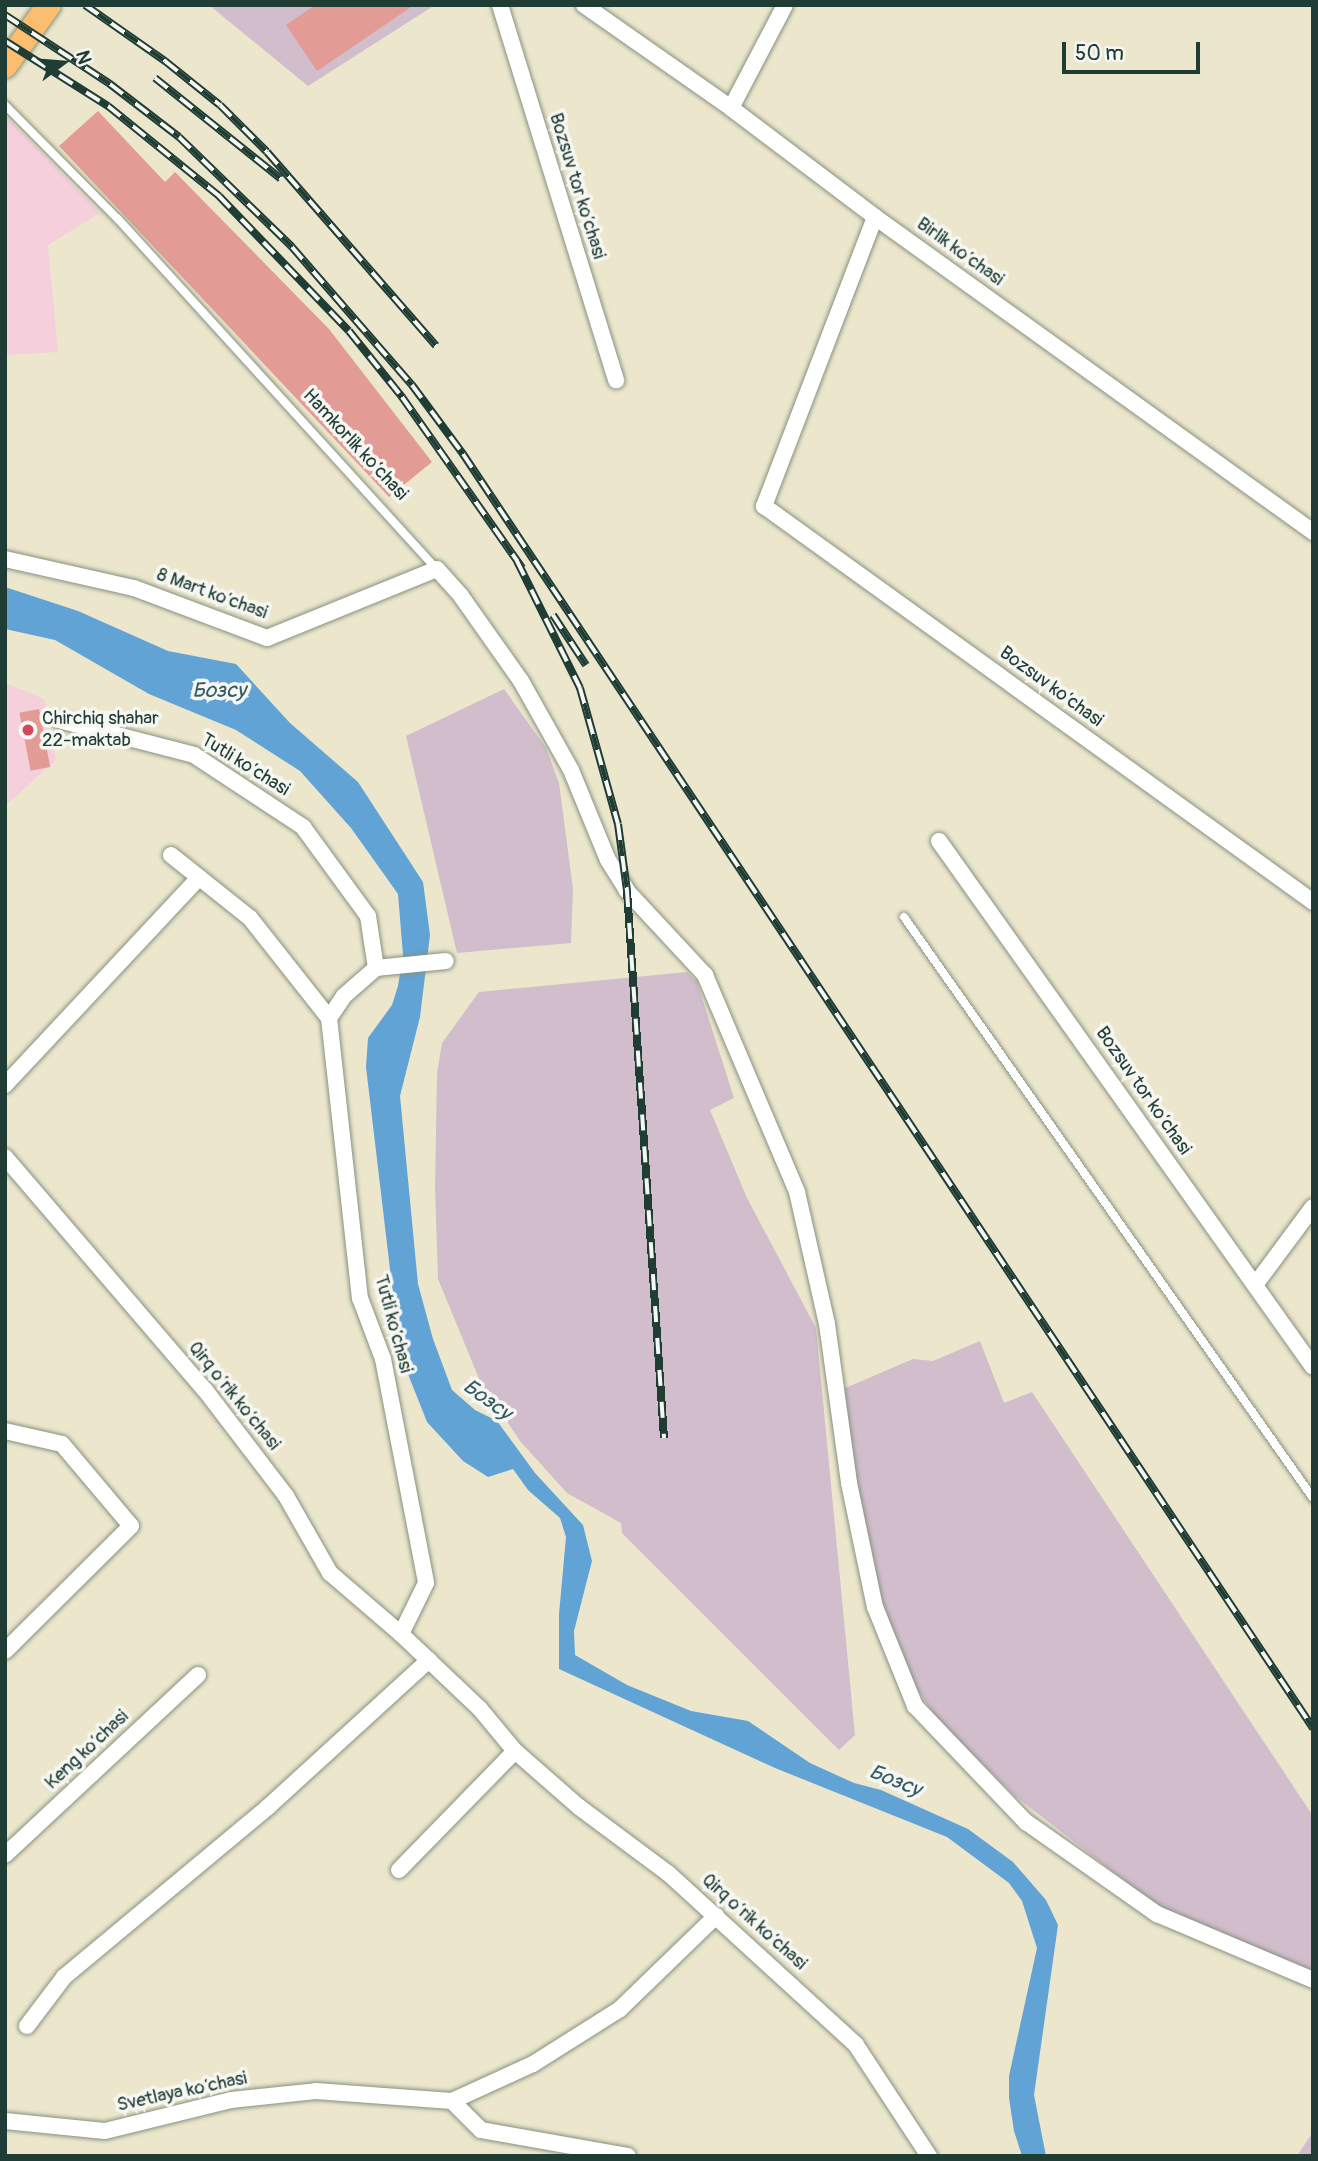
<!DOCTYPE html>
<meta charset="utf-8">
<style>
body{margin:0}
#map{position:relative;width:1318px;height:2161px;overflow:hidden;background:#ece7cc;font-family:Pangolin,sans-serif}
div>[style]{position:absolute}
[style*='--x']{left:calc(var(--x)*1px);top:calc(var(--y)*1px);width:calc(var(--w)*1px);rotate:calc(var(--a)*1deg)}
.built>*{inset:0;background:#f5cfdc}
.industrial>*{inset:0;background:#d1bdcc}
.water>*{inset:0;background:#61a3d5}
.building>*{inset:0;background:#e39c95;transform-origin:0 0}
.roads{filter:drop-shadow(0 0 2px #869280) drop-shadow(0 0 2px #869280)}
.lane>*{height:8px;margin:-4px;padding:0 4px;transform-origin:4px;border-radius:4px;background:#fff}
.street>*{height:16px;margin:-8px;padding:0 8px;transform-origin:8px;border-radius:8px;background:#fff}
.primary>*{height:24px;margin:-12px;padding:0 12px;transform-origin:12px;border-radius:12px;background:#fcbd6f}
.rail>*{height:8px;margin-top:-4px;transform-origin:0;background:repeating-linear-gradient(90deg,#f6f6f2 0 16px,#1f3d34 0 32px);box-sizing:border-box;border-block:2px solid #1f3d34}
.dots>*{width:19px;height:19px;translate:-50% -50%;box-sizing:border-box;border:4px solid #f6f6f2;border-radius:50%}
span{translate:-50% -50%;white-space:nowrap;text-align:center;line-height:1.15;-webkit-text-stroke:7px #f6f6f2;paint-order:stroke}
.street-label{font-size:19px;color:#1f3d34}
.poi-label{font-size:19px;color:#1f3d34}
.left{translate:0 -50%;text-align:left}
.water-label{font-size:21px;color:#335c64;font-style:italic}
.frame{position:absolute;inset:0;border:7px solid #1f3d34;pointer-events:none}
.north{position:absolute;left:28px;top:28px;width:70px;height:70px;-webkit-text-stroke:5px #f6f6f2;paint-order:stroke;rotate:74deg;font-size:19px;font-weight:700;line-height:28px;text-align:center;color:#1f3d34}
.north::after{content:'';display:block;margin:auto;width:24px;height:32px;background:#1f3d34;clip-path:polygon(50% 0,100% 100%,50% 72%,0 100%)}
.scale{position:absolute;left:1062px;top:42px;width:138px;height:32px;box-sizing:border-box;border:4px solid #1f3d34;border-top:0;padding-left:9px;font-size:21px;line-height:24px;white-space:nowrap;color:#1f3d34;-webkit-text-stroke:5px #f6f6f2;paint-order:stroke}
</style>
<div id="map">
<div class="built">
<div style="clip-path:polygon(5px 115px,100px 213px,48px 245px,58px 352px,5px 355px)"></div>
<div style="clip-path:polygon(5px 683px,44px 699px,56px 760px,5px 806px)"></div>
</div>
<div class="industrial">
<div style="clip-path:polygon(209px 5px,435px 5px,308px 86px)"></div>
<div style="clip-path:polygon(504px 689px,546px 748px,559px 783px,573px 889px,571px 943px,457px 953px,406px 736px)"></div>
<div style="clip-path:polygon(687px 972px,697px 982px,734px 1098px,710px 1110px,747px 1198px,816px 1328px,855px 1735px,839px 1750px,622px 1533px,621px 1523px,567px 1493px,520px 1441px,480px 1381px,438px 1279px,435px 1188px,437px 1073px,442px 1043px,479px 992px)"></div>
<div style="clip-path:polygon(980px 1341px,1004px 1403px,1032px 1392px,1313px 1816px,1313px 1978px,1160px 1908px,1015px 1796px,937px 1719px,910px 1679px,881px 1597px,856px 1483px,843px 1389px,913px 1359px,933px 1361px)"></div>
<div style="clip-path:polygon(1313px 2132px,1313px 2156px,1297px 2156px)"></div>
</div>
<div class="water">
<div style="clip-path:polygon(5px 587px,78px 611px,168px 651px,236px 664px,290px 723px,358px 782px,423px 882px,430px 935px,420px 1017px,400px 1096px,418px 1284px,433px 1339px,452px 1390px,475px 1410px,497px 1421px,535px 1473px,583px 1525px,592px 1561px,574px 1631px,575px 1655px,627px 1685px,691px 1711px,748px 1721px,810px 1763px,854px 1783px,881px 1790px,968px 1829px,1013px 1862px,1046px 1900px,1058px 1925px,1034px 2095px,1046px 2156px,1022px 2156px,1014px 2131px,1009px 2098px,1009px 2076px,1037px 1948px,1022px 1901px,1009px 1883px,947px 1837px,775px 1768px,559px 1669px,559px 1614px,566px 1537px,560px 1518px,528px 1490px,513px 1469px,488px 1477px,463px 1461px,427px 1422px,408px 1374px,397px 1328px,366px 1067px,368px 1038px,392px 1005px,398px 986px,403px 955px,398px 894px,351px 828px,300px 771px,236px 730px,149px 694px,55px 640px,5px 629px)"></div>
</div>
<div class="building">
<div style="clip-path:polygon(315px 5px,414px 5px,317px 71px,286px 25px)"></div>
<div style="clip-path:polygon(98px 111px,165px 182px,175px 172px,329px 329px,432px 462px,389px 497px,59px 146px)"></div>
<div style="left:39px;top:709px;width:59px;height:20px;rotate:79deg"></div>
</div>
<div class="roads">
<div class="lane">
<div style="--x:5;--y:105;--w:161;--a:45.3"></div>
<div style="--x:118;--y:219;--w:474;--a:47.7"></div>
<div style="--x:904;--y:917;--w:711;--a:54.86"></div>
</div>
<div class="street">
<div style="--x:500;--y:5;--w:393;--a:72.8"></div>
<div style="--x:584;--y:5;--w:179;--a:35"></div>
<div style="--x:731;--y:108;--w:181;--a:37.1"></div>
<div style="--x:875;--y:217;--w:540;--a:35.72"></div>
<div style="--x:731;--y:108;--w:116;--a:-62.3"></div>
<div style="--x:875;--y:217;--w:310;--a:111"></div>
<div style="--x:764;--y:506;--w:677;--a:35.8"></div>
<div style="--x:5;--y:559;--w:132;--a:12.7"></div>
<div style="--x:134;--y:588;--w:142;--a:20.6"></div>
<div style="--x:267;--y:638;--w:183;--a:-22.1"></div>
<div style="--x:437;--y:569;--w:36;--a:48"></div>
<div style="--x:461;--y:596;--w:104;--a:54.8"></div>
<div style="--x:521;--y:681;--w:102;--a:60.7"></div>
<div style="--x:571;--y:770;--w:97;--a:67.7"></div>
<div style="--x:608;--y:860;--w:36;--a:58"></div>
<div style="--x:627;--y:891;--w:115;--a:47.1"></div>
<div style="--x:705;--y:975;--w:236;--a:67"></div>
<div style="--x:797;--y:1192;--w:135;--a:77.2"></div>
<div style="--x:827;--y:1324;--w:161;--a:82.1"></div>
<div style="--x:849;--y:1483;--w:127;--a:78.2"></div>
<div style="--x:875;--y:1607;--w:107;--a:68"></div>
<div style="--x:915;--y:1706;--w:161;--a:46.3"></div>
<div style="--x:1026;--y:1822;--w:160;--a:35.1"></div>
<div style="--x:1157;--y:1914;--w:169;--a:22.9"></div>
<div style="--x:59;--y:720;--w:139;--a:14.5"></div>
<div style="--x:194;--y:755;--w:131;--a:33.4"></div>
<div style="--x:303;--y:827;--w:110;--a:53.9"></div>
<div style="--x:368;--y:916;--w:53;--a:81.3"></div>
<div style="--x:376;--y:968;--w:43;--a:138.8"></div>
<div style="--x:344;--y:996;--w:27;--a:124"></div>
<div style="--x:329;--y:1018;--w:282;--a:83.7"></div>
<div style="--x:360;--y:1298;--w:65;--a:69.3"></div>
<div style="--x:383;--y:1359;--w:228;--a:79.1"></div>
<div style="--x:426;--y:1583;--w:57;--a:116.1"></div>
<div style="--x:939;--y:841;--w:645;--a:54.59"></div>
<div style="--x:171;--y:855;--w:101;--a:38.6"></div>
<div style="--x:250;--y:918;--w:127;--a:51.7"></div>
<div style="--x:376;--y:968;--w:70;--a:-5.7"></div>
<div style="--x:5;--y:1085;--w:284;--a:-46.9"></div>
<div style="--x:5;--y:1157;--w:307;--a:49.4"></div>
<div style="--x:205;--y:1390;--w:133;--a:52.6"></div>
<div style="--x:286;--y:1496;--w:89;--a:60.3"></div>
<div style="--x:330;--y:1573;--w:94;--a:40.7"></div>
<div style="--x:401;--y:1634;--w:109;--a:43.5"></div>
<div style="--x:480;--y:1709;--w:55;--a:50.2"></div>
<div style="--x:515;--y:1751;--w:85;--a:41.2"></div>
<div style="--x:579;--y:1807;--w:112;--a:36.7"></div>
<div style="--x:669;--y:1874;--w:253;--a:42.4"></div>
<div style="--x:856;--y:2045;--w:133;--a:56.7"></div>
<div style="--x:1255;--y:1285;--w:97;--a:-53.4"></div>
<div style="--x:5;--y:1431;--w:58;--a:12.8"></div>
<div style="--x:62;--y:1444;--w:107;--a:49.9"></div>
<div style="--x:131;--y:1526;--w:177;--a:135.2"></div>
<div style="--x:5;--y:1855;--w:264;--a:-43"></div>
<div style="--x:399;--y:1870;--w:166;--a:-45.7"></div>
<div style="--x:27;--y:2026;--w:61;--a:-52.9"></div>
<div style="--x:64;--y:1977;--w:266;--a:-39.8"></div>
<div style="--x:268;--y:1807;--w:218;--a:-42.4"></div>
<div style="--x:452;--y:2101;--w:89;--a:-24.6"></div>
<div style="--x:533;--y:2064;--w:103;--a:-32.3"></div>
<div style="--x:620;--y:2009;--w:134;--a:-44.1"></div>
<div style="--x:5;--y:2121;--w:100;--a:5.7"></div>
<div style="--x:105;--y:2131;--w:130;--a:-13.8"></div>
<div style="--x:231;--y:2100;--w:85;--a:-6"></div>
<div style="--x:316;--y:2091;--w:136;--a:4.2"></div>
<div style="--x:452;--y:2101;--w:41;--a:45"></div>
<div style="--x:481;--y:2130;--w:149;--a:10"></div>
</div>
<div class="primary">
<div style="--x:5;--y:66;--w:75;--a:-54.2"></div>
</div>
</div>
<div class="rail">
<div style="--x:85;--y:5;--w:98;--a:35"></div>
<div style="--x:165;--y:61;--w:70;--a:38.7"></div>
<div style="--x:220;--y:105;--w:66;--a:45"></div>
<div style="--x:267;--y:152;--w:257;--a:48.9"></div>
<div style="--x:5;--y:15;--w:126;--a:33.3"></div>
<div style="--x:110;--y:84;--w:87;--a:37.5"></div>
<div style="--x:179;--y:137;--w:158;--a:44.2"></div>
<div style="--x:292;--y:247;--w:183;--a:49"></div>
<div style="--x:412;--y:385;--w:86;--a:53.5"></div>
<div style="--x:463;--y:454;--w:1532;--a:56.29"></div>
<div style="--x:5;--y:41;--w:122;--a:32.3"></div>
<div style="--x:108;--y:106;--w:143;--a:39"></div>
<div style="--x:219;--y:196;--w:187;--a:46.1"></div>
<div style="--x:349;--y:331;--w:85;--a:51.2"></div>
<div style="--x:402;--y:397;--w:209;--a:54.9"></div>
<div style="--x:155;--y:78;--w:161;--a:38.7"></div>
<div style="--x:517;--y:561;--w:142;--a:63.6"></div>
<div style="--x:580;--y:688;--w:141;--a:74.4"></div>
<div style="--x:618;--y:824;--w:68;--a:82.3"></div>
<div style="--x:627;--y:891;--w:548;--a:86.13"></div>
<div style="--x:553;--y:615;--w:60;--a:56.6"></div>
</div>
<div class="dots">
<div style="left:28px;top:730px;background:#d1495b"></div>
</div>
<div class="street-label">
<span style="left:577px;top:186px;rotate:73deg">Bozsuv tor ko‘chasi</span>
<span style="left:960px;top:252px;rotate:36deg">Birlik ko‘chasi</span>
<span style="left:355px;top:445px;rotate:47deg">Hamkorlik ko‘chasi</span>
<span style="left:212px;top:594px;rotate:20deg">8 Mart ko‘chasi</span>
<span style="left:1051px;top:687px;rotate:36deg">Bozsuv ko‘chasi</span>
<span style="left:245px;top:765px;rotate:32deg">Tutli ko‘chasi</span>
<span style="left:1143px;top:1091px;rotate:55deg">Bozsuv tor ko‘chasi</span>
<span style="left:393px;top:1324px;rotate:75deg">Tutli ko‘chasi</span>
<span style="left:234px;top:1396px;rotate:51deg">Qirq o‘rik ko‘chasi</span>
<span style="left:87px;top:1750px;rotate:-43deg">Keng ko‘chasi</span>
<span style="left:754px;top:1922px;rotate:42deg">Qirq o‘rik ko‘chasi</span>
<span style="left:182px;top:2092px;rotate:-12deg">Svetlaya ko‘chasi</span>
</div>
<div class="poi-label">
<span class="left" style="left:42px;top:730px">Chirchiq shahar<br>22-maktab</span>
</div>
<div class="water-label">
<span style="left:219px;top:691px">Бозсу</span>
<span style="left:487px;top:1400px;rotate:36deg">Бозсу</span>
<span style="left:895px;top:1781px;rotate:22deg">Бозсу</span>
</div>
<div class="frame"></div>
<div class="north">N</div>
<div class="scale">50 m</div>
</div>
